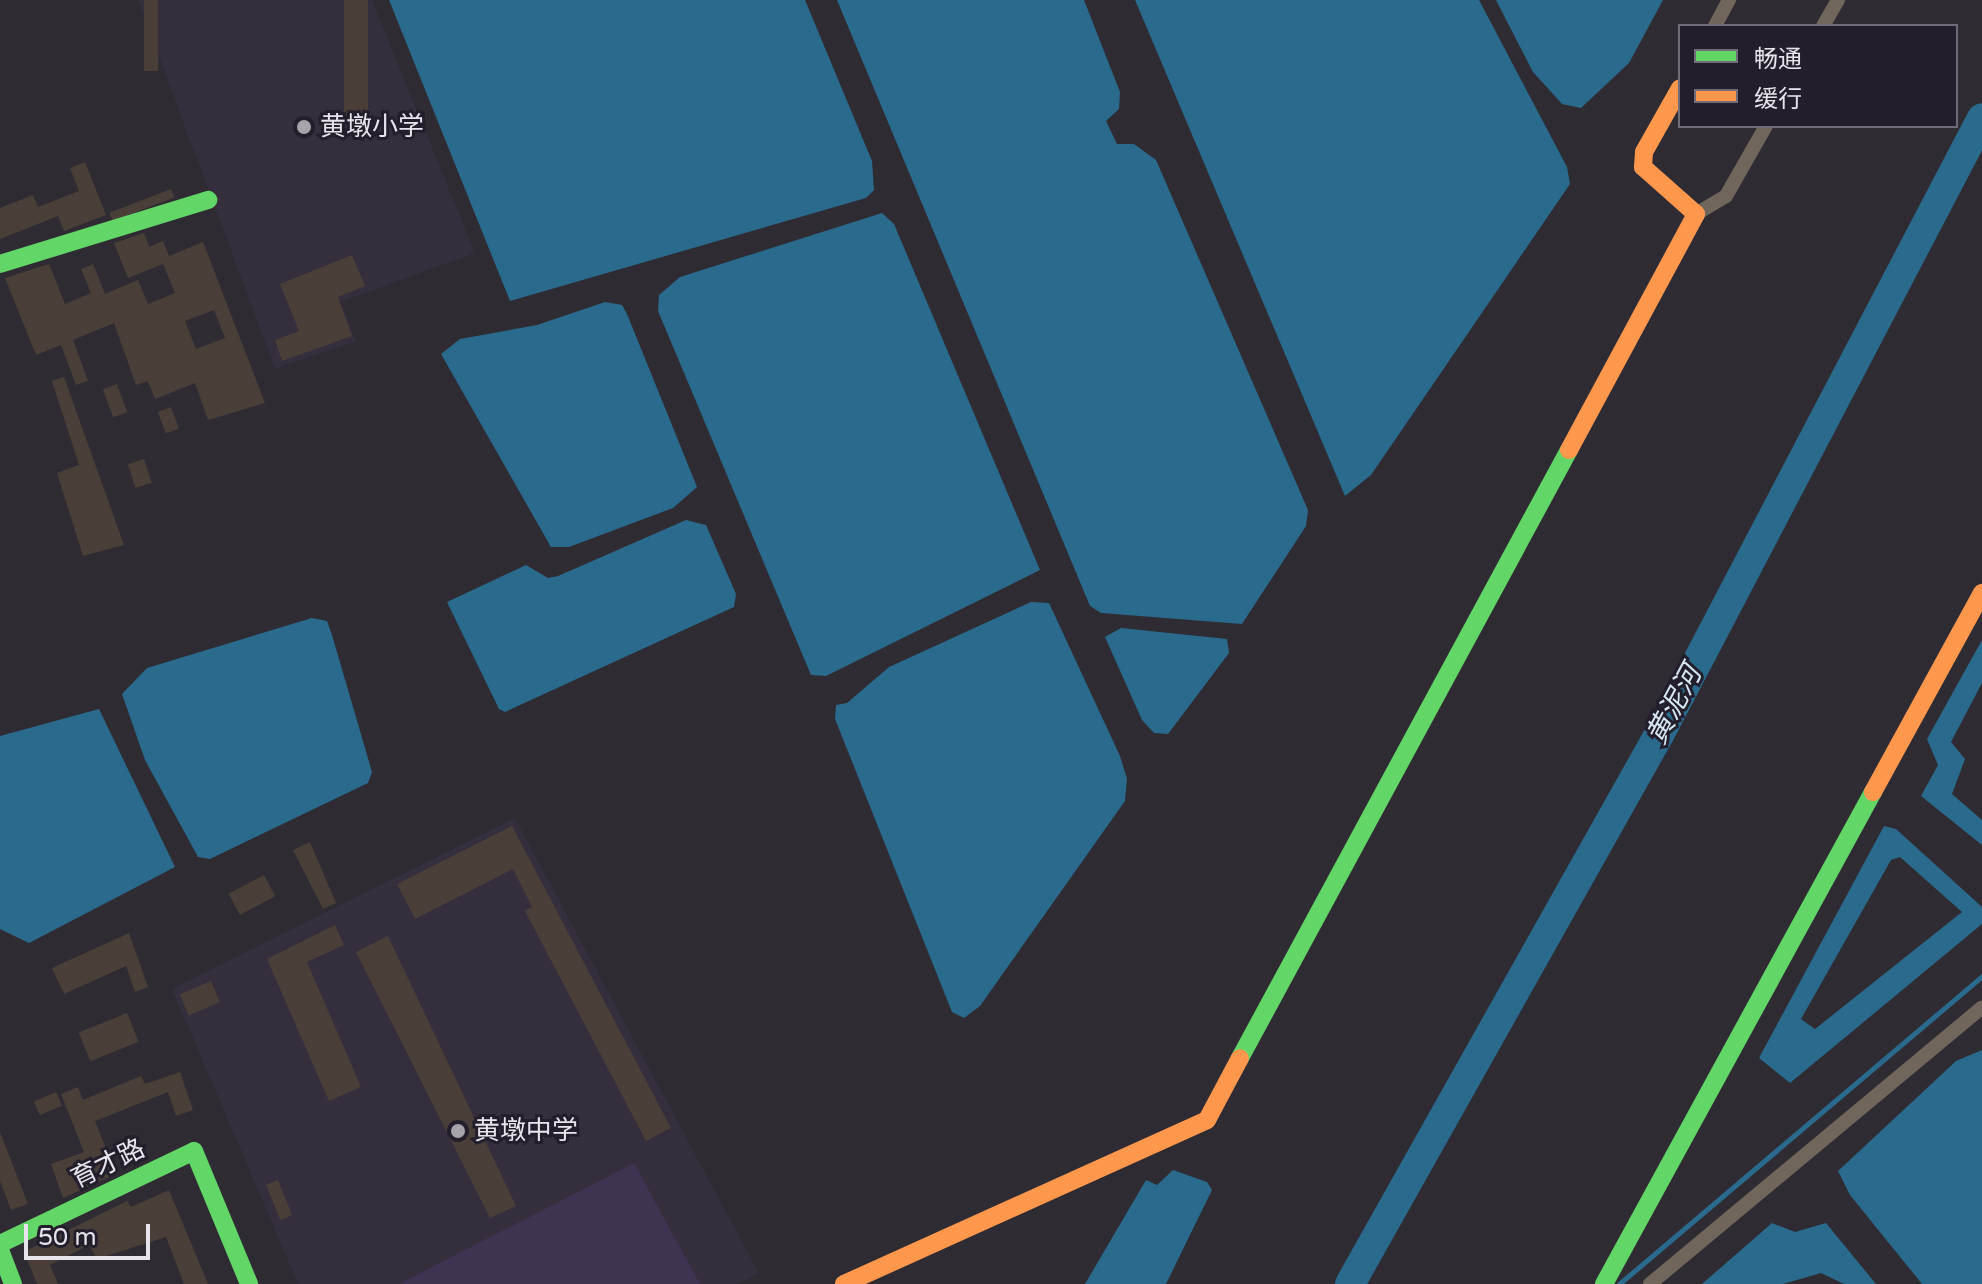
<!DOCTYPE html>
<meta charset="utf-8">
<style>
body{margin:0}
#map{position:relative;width:1982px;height:1284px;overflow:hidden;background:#2e2b32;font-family:"Varela Round","Noto Sans SC",sans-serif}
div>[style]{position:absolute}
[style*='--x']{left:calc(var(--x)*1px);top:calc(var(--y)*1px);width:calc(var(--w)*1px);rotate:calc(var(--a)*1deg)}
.education>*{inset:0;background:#342e3d}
.green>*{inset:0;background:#3f3352}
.water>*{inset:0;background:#2a6a8d}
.stream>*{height:5px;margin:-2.5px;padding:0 2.5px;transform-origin:2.5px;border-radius:2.5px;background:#2a6a8d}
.river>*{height:30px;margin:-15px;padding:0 15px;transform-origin:15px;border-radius:15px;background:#2a6a8d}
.building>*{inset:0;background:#493f38;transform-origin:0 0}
.street>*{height:14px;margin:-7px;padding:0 7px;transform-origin:7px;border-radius:7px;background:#71665c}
.fast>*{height:18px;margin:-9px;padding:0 9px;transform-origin:9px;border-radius:9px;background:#63d668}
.slow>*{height:18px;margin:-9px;padding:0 9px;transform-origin:9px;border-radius:9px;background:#ff974d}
.dots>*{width:22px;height:22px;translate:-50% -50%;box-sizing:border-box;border:4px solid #231e2b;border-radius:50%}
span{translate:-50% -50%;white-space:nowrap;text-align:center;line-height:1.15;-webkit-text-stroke:6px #231e2b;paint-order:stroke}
.poi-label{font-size:26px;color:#e7e4ec}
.left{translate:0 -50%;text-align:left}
.street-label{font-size:26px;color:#e7e4ec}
.water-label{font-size:28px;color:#d6e7f3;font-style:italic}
.legend{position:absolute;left:1678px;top:24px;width:280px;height:104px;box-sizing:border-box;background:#231e2b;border:2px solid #716d78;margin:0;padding:10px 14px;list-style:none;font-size:24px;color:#e7e4ec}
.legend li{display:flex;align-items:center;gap:16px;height:40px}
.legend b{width:40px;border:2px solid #716d78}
.scale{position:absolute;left:24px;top:1224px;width:126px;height:36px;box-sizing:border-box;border:4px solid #e7e4ec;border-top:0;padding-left:10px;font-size:24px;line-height:28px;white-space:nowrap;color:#e7e4ec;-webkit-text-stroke:6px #231e2b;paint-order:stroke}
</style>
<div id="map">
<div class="education">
<div style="clip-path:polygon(138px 0,372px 0,475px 253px,341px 302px,356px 341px,275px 369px)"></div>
<div style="clip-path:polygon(515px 818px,759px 1273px,738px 1284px,298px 1284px,172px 989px)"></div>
</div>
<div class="green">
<div style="clip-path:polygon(634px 1163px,700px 1284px,399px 1284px)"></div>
</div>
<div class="water">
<div style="clip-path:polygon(389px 0,805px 0,872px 161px,874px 190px,866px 198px,510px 301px)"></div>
<div style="clip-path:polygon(837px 0,1084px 0,1120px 92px,1119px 109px,1106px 121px,1117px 144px,1134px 144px,1156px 160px,1308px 510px,1306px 526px,1242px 624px,1101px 613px,1090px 606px)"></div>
<div style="clip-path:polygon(1135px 0,1479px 0,1567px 167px,1570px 184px,1371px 475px,1345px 496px)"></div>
<div style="clip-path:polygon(1496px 0,1663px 0,1629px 63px,1581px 108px,1562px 104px,1533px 72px)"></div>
<div style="clip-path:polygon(882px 213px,894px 224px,1040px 570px,826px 676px,811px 675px,658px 311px,659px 295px,680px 277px)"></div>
<div style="clip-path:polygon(605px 302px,622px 305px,627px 314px,697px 487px,673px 508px,569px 547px,551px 547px,441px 354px,460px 339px,537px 325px)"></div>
<div style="clip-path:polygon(686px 520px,706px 525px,736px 594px,734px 607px,505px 712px,499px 709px,447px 602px,526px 565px,548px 578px,558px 576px)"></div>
<div style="clip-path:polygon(1031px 602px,1049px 603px,1120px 756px,1127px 779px,1125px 801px,980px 1006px,964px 1018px,952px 1012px,835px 719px,836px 705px,847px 703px,889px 667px)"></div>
<div style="clip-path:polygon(312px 618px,327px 621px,332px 635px,372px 772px,368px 783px,210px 859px,198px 857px,145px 760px,122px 694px,147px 668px)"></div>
<div style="clip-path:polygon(1121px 628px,1227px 639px,1229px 653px,1168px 734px,1154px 733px,1142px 720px,1105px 637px)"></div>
<div style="clip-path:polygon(1982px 640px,1982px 683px,1951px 742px,1965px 759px,1952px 794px,1982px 820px,1982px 845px,1921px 796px,1938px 765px,1927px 739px)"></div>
<div style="clip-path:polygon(99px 709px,175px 867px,29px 943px,0 929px,0 736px)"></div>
<div style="clip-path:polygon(evenodd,1884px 826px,1896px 829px,1982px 907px,1982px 924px,1790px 1083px,1759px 1058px,1884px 826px,1900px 857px,1962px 912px,1815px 1029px,1801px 1019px,1891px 860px,1900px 857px)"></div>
<div style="clip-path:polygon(1982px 1050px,1982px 1284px,1922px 1284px,1850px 1195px,1838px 1171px,1956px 1061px)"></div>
<div style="clip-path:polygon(1173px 1170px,1207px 1182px,1212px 1190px,1166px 1284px,1085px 1284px,1146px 1180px,1157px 1185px)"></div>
<div style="clip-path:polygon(1772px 1223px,1795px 1232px,1826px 1223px,1876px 1284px,1844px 1284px,1821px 1273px,1783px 1284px,1702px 1284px)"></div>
</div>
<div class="stream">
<div style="--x:1619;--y:1284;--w:476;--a:-40.3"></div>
</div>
<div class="river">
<div style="--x:1350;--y:1284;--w:632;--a:-60.64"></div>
<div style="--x:1660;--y:733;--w:694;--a:-62.36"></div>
</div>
<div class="building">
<div style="left:144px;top:0;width:14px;height:71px"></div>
<div style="left:344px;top:0;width:24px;height:115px"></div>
<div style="clip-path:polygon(85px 162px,106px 215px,64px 231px,58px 216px,0 239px,0 208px,33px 195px,38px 207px,79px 191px,70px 168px)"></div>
<div style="left:171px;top:189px;width:9px;height:66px;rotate:69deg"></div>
<div style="clip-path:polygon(evenodd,144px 233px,149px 247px,163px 241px,169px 256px,203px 242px,265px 403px,208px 420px,195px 383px,155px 399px,148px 381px,136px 385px,114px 323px,73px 340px,88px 381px,76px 385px,61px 345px,36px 355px,5px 278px,49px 264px,65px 304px,91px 293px,81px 269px,93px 264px,105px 294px,138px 280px,148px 304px,175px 293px,163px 264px,128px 278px,114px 243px,144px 233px,214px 310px,225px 338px,196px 349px,185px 321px,214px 310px)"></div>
<div style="clip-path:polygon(352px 255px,365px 286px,338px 297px,352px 336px,282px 361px,275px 340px,299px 331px,280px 284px)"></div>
<div style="clip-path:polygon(64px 377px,124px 545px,83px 556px,57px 473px,79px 465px,52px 381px)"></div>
<div style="left:117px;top:384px;width:30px;height:15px;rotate:70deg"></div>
<div style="left:171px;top:407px;width:23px;height:14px;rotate:70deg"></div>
<div style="left:144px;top:459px;width:25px;height:17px;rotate:72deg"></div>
<div style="clip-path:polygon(512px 826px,671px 1128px,646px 1141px,525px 911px,532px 907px,513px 869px,415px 919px,397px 884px)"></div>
<div style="clip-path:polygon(310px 842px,336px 903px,323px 909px,293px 850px)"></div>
<div style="left:264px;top:875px;width:24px;height:40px;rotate:62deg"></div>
<div style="clip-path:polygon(335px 925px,344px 945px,307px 962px,361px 1087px,329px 1101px,267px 959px)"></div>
<div style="clip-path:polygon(129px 933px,148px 987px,135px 992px,126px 966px,64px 994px,52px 968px)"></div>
<div style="clip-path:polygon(388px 936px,516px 1206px,490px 1218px,356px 952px)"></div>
<div style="left:211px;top:981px;width:23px;height:34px;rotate:67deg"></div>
<div style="left:127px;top:1013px;width:31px;height:52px;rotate:68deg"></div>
<div style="clip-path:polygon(180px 1072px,193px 1110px,176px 1116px,168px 1092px,95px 1121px,116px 1174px,63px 1198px,51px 1164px,84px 1152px,61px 1094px,78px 1087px,83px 1100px,141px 1076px,145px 1084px)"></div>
<div style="left:56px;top:1092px;width:15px;height:24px;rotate:67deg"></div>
<div style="clip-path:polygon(0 1132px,28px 1204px,11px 1210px,0 1181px)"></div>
<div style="left:278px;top:1180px;width:38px;height:13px;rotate:68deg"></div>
<div style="clip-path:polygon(169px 1190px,208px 1284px,184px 1284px,166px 1237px,97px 1259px,89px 1245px,50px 1265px,58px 1284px,37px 1284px,24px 1252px,127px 1201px,131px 1207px)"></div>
</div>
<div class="street">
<div style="--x:1715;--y:26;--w:30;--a:-62"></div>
<div style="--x:1823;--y:26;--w:30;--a:-60"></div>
<div style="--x:1696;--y:214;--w:35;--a:-31"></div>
<div style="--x:1726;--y:196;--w:81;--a:-60.3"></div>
<div style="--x:1650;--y:1284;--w:432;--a:-39.8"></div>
</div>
<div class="fast">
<div style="--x:0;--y:264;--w:218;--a:-17.1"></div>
<div style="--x:1240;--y:1058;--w:691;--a:-61.58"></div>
<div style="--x:0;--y:1244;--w:215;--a:-25.6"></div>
<div style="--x:194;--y:1151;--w:144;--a:67.5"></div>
<div style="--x:0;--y:1250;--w:36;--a:69"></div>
<div style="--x:1604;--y:1284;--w:561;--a:-61.33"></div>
</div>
<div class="slow">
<div style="--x:1569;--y:450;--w:268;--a:-61.7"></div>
<div style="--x:1696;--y:214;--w:71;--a:-138.4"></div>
<div style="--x:1643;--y:167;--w:15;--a:-86"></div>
<div style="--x:1644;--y:152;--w:73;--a:-60.6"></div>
<div style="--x:1873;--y:792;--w:227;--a:-61.3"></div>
<div style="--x:844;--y:1284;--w:398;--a:-24.3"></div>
<div style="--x:1207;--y:1120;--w:70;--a:-62"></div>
</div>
<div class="dots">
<div style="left:304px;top:127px;background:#a6a3ab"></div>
<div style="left:458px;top:1131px;background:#a6a3ab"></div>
</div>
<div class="poi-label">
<span class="left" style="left:320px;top:127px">黄墩小学</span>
<span class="left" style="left:474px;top:1131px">黄墩中学</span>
</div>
<div class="street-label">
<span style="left:108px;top:1164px;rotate:-26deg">育才路</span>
</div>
<div class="water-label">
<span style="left:1674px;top:705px;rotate:-62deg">黄泥河</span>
</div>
<ul class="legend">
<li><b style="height:10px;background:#63d668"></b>畅通</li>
<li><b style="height:10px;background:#ff974d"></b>缓行</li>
</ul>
<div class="scale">50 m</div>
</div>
